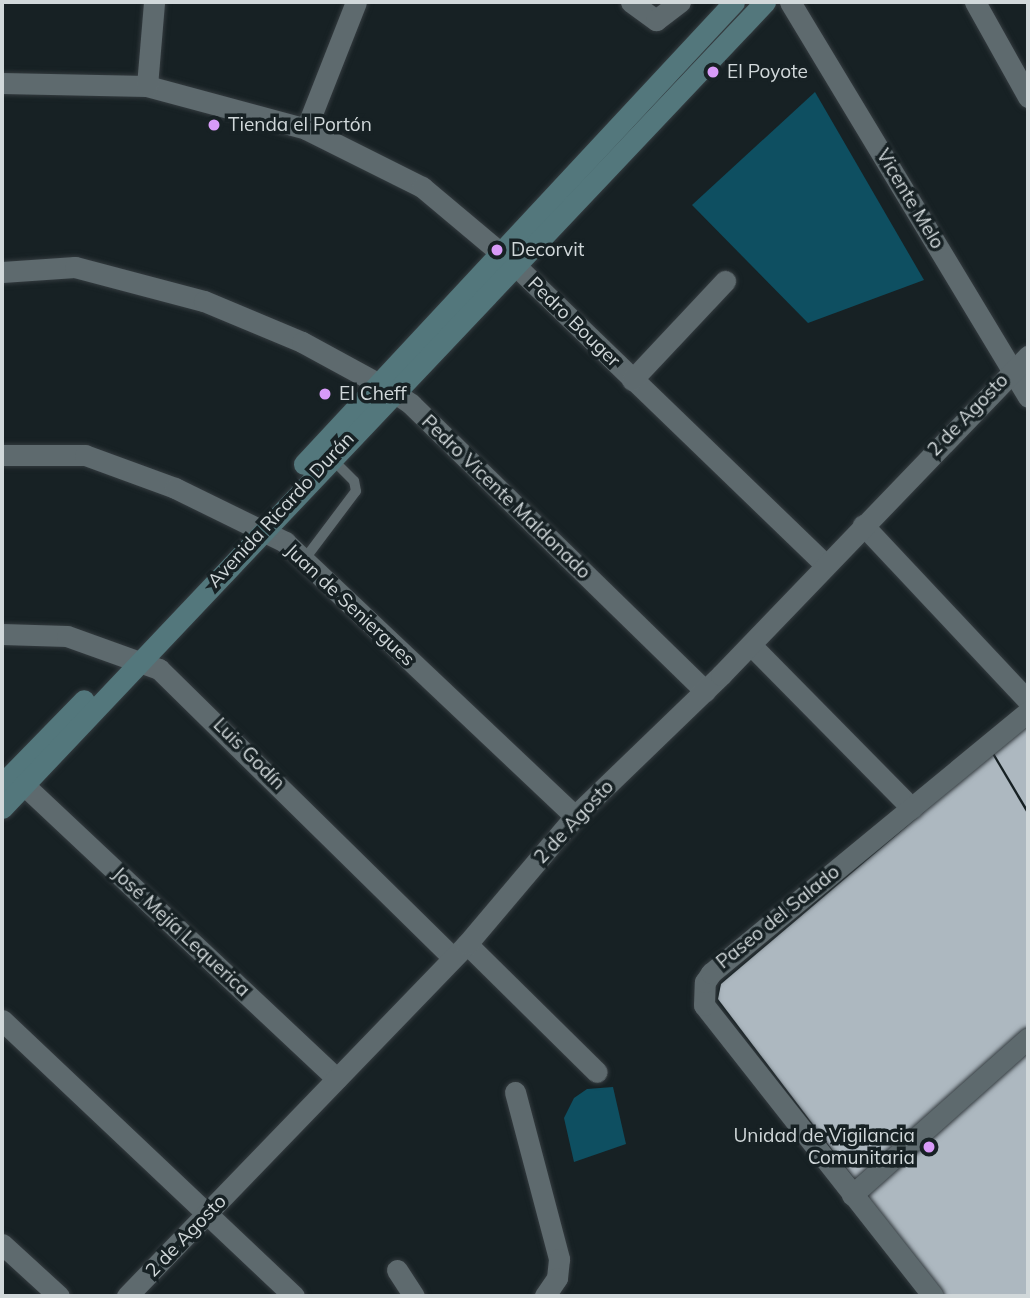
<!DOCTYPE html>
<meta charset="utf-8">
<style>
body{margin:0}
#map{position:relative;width:1030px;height:1298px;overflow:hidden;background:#172124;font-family:Mulish,sans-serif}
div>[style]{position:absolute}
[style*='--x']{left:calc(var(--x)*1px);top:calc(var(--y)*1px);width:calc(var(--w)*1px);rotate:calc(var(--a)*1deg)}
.green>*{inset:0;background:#0e4f61}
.building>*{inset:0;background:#adb8c0}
.roads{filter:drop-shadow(0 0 2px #343b3f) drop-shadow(0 0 2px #343b3f)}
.lane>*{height:10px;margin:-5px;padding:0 5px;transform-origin:5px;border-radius:5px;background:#5e6a6e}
.street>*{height:21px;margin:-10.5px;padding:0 10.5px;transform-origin:10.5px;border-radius:10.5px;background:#5e6a6e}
.secondary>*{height:21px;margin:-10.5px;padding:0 10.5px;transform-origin:10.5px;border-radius:10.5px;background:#53777c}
.dots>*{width:19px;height:19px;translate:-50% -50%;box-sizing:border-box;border:4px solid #172124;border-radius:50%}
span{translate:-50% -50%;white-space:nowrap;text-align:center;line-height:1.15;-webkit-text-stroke:7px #172124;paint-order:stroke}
.poi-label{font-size:19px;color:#d1d8da}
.left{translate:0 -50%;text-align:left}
.right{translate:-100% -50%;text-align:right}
.street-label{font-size:19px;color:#d1d8da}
.frame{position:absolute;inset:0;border:4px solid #d1d8da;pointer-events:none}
</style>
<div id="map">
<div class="green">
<div style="clip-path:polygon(815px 92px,924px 280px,808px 323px,692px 205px)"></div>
<div style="clip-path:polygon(613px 1087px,626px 1144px,574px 1162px,564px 1118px,574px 1098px,587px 1089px)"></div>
</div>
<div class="building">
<div style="clip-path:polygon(1028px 723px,1028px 810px,994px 753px)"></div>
<div style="clip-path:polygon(992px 754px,1028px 815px,1028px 1295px,943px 1296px,718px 999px,721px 984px)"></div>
</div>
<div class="roads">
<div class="lane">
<div style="--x:304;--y:560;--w:86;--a:-53"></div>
<div style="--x:356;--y:491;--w:10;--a:-101"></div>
<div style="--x:354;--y:481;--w:34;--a:-135"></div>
</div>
<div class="street">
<div style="--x:631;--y:2;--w:31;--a:36"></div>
<div style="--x:656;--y:20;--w:30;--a:-37"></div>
<div style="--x:790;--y:2;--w:461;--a:58.9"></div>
<div style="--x:975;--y:2;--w:109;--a:60.8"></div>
<div style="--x:2;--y:83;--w:145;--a:1.2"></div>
<div style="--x:147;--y:86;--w:165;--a:15.1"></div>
<div style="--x:306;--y:129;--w:130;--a:26.6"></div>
<div style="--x:422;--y:187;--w:121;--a:40"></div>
<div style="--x:515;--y:265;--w:432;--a:44"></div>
<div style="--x:147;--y:86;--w:84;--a:-85.2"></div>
<div style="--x:306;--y:129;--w:136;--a:-68.5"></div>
<div style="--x:2;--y:272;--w:73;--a:-3.9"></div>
<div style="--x:75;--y:267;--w:133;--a:14.8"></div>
<div style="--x:204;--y:301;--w:106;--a:22.7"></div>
<div style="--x:302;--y:342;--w:102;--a:28.6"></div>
<div style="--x:392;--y:391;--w:23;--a:34"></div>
<div style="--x:411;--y:404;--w:411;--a:44.3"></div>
<div style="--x:632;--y:380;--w:136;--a:-46.8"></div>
<div style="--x:2;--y:455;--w:83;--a:0"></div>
<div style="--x:85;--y:455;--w:96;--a:20.1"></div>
<div style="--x:175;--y:488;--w:123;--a:26.1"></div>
<div style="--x:285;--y:542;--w:399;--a:43.4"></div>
<div style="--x:863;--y:525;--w:241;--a:46.8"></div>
<div style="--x:2;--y:634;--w:65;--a:1.8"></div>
<div style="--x:67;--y:636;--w:98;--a:19.7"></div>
<div style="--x:159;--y:669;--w:412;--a:44.5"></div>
<div style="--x:751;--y:645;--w:229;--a:45.4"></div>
<div style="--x:24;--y:785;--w:429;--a:43.2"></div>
<div style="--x:467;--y:944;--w:182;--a:44.6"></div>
<div style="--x:2;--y:1020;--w:402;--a:43.4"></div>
<div style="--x:515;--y:1092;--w:173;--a:75.2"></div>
<div style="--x:559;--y:1259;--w:19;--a:96"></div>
<div style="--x:557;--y:1278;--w:22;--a:124"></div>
<div style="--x:852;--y:1195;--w:236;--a:-41.7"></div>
<div style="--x:2;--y:1244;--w:77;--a:42.4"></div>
<div style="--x:397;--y:1270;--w:31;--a:57"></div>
<div style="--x:127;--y:1296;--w:489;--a:-46"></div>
<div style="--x:467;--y:944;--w:167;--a:-49.8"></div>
<div style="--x:575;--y:816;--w:203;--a:-44"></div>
<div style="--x:721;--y:675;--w:443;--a:-46.1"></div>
<div style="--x:933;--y:1296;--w:370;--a:-128.2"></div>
<div style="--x:704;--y:1005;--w:23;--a:-88"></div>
<div style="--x:705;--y:982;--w:11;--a:-56"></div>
<div style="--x:711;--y:973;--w:411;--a:-39.5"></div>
</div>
<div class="secondary">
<div style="--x:304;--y:464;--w:631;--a:-47.05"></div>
<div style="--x:2;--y:784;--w:117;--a:-45.7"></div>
<div style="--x:2;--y:808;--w:1110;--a:-46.57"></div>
</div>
</div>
<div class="dots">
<div style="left:713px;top:72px;background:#d89bf8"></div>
<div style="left:214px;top:125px;background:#d89bf8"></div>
<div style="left:497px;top:250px;background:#d89bf8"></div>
<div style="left:325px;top:394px;background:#d89bf8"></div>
<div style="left:929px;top:1147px;background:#d89bf8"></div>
</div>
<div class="poi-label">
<span class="left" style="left:727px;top:72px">El Poyote</span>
<span class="left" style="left:228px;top:125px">Tienda el Portón</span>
<span class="left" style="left:511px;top:250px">Decorvit</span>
<span class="left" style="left:339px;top:394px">El Cheff</span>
<span class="right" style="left:915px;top:1147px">Unidad de Vigilancia<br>Comunitaria</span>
</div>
<div class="street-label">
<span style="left:910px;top:199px;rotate:59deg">Vicente Melo</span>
<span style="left:574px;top:322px;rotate:44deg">Pedro Bouger</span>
<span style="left:968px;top:415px;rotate:-46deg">2 de Agosto</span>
<span style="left:506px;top:497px;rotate:44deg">Pedro Vicente Maldonado</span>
<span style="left:281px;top:510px;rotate:-47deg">Avenida Ricardo Durán</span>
<span style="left:350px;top:605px;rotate:43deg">Juan de Seniergues</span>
<span style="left:249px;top:754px;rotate:45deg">Luis Godín</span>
<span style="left:574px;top:822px;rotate:-47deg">2 de Agosto</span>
<span style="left:778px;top:917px;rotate:-39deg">Paseo del Salado</span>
<span style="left:181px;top:932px;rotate:43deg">José Mejía Lequerica</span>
<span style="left:186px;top:1236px;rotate:-46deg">2 de Agosto</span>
</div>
<div class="frame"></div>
</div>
